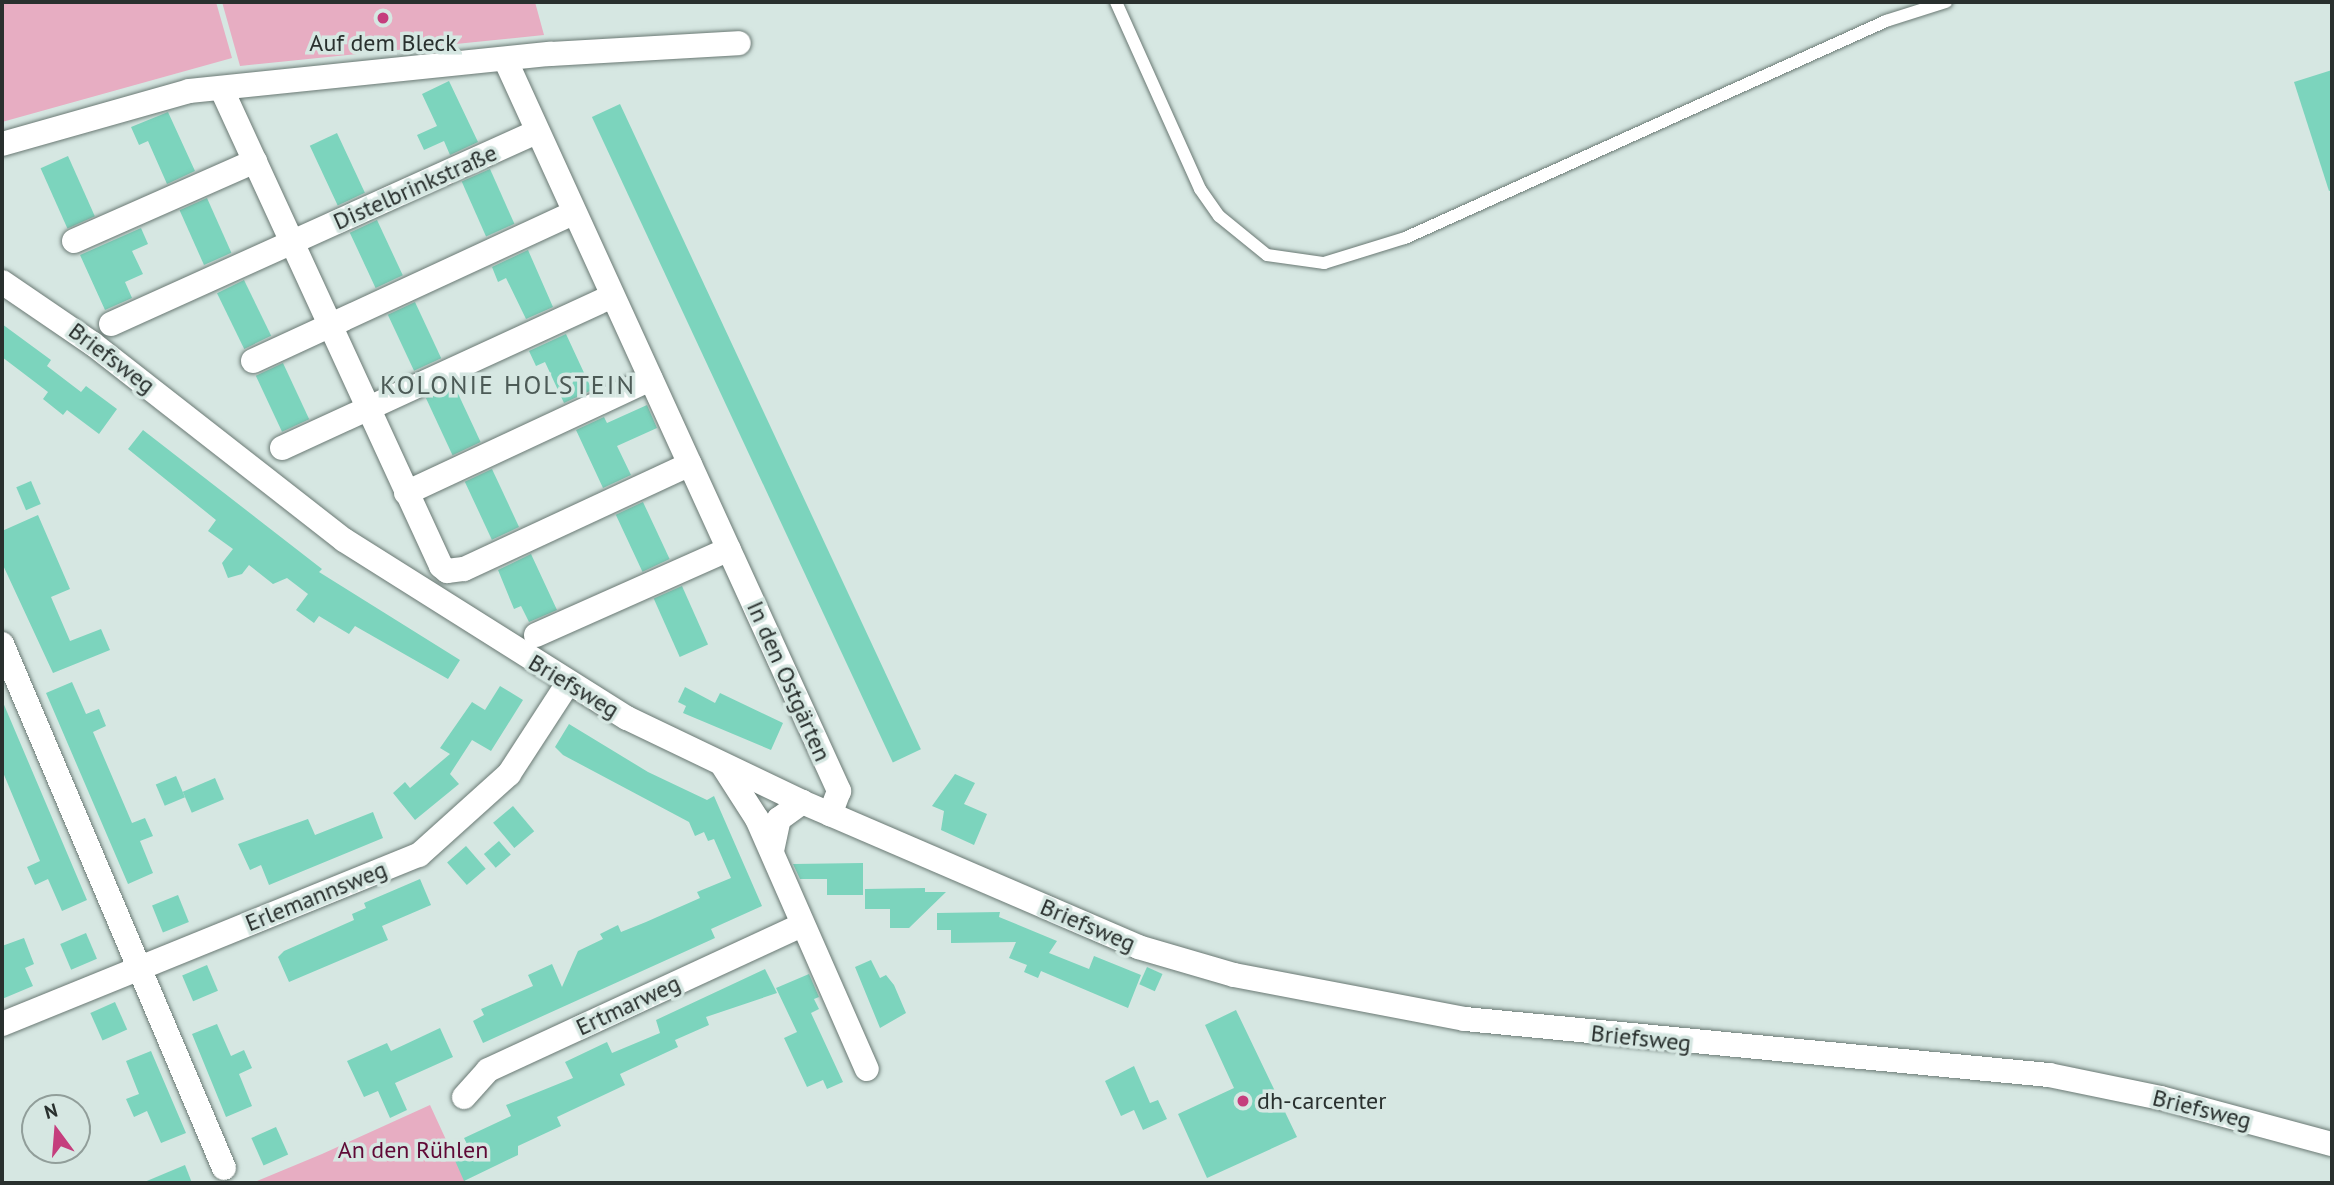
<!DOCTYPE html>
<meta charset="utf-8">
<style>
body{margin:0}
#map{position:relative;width:2334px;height:1185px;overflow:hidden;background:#d6e7e2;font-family:"PT Sans",sans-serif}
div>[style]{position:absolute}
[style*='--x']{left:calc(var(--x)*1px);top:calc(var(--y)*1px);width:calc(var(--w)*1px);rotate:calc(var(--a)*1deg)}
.green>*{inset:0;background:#e7adc2}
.building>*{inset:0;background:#7cd4bd;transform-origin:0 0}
.roads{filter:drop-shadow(0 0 2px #6a7974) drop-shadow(0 0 2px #6a7974)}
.service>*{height:12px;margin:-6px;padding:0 6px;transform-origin:6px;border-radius:6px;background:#fff}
.minor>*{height:24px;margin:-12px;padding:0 12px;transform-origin:12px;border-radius:12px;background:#fff}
.dots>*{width:19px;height:19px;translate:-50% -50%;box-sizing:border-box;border:4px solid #d6e7e2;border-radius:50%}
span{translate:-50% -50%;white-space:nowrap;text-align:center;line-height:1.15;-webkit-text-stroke:7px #d6e7e2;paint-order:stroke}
.poi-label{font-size:24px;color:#29302e}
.left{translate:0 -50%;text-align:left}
.street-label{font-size:24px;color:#29302e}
.park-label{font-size:24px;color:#5f0936}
.neighbourhood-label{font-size:26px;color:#4c5a56;letter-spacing:2px}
.frame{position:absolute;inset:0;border:4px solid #29302e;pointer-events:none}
.north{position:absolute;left:21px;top:1094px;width:70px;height:70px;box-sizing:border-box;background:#d6e7e2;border:2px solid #919e9a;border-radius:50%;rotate:344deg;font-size:19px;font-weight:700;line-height:28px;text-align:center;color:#29302e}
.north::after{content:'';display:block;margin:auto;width:24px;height:32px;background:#c53e7d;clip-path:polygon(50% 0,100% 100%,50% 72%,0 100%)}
</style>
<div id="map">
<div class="green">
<div style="clip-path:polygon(2px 2px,216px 2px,232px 58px,2px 122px)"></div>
<div style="clip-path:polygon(222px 2px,535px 2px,544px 35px,240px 66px)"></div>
<div style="clip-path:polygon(430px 1105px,466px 1183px,252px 1183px,322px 1154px)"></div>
</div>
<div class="building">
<div style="clip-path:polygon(2332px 70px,2332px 190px,2329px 191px,2294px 82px)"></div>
<div style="clip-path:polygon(449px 81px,478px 142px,450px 155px,444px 141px,424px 150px,417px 135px,437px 126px,422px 94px)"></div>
<div style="left:620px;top:104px;width:712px;height:31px;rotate:65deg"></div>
<div style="clip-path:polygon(168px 112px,195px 171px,167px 184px,148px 141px,139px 145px,131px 127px)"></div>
<div style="left:337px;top:133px;width:66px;height:30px;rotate:65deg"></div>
<div style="left:68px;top:156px;width:66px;height:30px;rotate:66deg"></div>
<div style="left:490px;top:169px;width:60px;height:31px;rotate:66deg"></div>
<div style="left:207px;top:198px;width:60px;height:30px;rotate:66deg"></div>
<div style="left:377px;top:220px;width:61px;height:30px;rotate:65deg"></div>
<div style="clip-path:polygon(141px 228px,148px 244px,132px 251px,143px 274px,125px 282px,132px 298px,105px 310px,80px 255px)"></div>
<div style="clip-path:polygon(528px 250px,553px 307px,526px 319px,506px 278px,498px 282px,492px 267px)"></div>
<div style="left:244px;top:280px;width:62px;height:30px;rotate:64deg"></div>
<div style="left:415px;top:302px;width:62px;height:30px;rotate:65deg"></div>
<div style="clip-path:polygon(2px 324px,51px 360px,47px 366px,81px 392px,86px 386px,117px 409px,99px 434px,67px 410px,63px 415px,43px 399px,48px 392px,2px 357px)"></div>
<div style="clip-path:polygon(566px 334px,592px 390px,564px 403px,545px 362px,536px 366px,529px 351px)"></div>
<div style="left:283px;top:363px;width:62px;height:30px;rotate:65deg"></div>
<div style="left:454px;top:385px;width:63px;height:31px;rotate:65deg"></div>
<div style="clip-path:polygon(647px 405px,657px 428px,617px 446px,631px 475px,603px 488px,576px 430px,604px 417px,607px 423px)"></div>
<div style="clip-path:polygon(143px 430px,322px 569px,319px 572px,460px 660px,448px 679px,355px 626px,349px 634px,319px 616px,314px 623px,296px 610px,308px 594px,287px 578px,273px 584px,249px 565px,242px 574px,228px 578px,222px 563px,233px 549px,208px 531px,216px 520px,128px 449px)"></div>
<div style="left:492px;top:469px;width:64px;height:30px;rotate:65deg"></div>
<div style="left:31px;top:481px;width:25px;height:16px;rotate:67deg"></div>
<div style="left:643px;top:502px;width:63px;height:30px;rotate:65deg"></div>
<div style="clip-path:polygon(38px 515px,70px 589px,51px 597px,70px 641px,101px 629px,110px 650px,53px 673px,2px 563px,2px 531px)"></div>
<div style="clip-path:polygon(531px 554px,557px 610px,529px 622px,521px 606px,514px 609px,498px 570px)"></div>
<div style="left:682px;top:586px;width:64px;height:31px;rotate:66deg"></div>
<div style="clip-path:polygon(72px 682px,86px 714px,99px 709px,106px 726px,93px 732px,132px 823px,145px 818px,153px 836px,140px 841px,153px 873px,128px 884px,46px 693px)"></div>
<div style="clip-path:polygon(500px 686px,523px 700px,491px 751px,472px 740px,450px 774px,459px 784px,415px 820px,393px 793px,405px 782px,410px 788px,450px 754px,440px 748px,472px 702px,485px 710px)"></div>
<div style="clip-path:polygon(685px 687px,715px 703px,720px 693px,783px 723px,771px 750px,683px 713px,686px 706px,678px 702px)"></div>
<div style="clip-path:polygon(2px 700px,87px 900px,62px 911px,48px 879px,35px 885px,27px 867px,40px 861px,2px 770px)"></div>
<div style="clip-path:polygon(569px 724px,648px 772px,707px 800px,714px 796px,762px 906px,711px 929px,715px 938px,483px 1043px,473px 1021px,484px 1015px,481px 1009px,533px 986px,528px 975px,552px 964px,562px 987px,578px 951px,603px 939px,600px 934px,618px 925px,621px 932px,646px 922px,700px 898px,697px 892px,731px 878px,714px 839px,708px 841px,704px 832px,695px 836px,689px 822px,563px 755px,555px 747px)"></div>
<div style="clip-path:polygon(955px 774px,975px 783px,964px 804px,987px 814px,974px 845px,941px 830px,944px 811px,932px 806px)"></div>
<div style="left:176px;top:776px;width:23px;height:22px;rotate:67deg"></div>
<div style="left:215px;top:778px;width:23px;height:35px;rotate:67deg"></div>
<div style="left:513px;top:806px;width:33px;height:26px;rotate:50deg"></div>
<div style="clip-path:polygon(373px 812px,383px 838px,269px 885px,261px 865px,250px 870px,238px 844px,308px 819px,315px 835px)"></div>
<div style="left:499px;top:841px;width:18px;height:20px;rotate:49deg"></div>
<div style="left:466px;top:846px;width:30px;height:25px;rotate:49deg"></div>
<div style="clip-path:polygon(863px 863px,863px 895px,827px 895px,827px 879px,800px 879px,793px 864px)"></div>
<div style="clip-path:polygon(420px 879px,431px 905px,382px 926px,388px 940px,289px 982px,278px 957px,284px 951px,354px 920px,352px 914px,366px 908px,364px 903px)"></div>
<div style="clip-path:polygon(925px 888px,925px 892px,946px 892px,909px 928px,890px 928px,890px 909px,865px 909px,865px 889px)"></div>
<div style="left:178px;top:895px;width:29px;height:28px;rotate:68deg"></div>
<div style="clip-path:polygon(1000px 912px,999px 917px,1057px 941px,1049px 953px,1089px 969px,1094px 956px,1141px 975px,1128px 1008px,1041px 971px,1038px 978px,1024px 972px,1027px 965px,1009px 958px,1016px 942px,951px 943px,951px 930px,937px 930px,937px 913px)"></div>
<div style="left:86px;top:933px;width:28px;height:28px;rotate:67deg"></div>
<div style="clip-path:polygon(24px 938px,34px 964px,25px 968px,33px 986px,2px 999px,2px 946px)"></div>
<div style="clip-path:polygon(871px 960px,880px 978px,886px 975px,894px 985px,906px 1013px,880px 1028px,855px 967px)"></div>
<div style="left:207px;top:965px;width:28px;height:27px;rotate:67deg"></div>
<div style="left:1147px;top:967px;width:17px;height:19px;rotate:24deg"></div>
<div style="clip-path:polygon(765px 969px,777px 993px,706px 1017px,709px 1025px,675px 1040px,678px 1047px,620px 1074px,625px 1085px,557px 1117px,561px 1126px,518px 1146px,518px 1155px,464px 1181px,453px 1156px,469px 1148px,464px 1138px,511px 1116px,506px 1105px,573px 1078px,565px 1062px,607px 1042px,612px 1053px,660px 1033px,656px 1020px)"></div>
<div style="clip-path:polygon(809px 974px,819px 997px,814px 999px,819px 1009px,811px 1013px,843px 1082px,827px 1089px,823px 1080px,807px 1087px,784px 1038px,797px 1032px,776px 988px)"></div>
<div style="left:115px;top:1002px;width:30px;height:27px;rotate:66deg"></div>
<div style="clip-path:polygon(1236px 1010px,1297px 1137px,1207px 1178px,1178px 1114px,1234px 1088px,1205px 1025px)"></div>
<div style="clip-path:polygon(217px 1024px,231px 1056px,244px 1050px,252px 1068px,239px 1074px,252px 1106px,226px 1117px,192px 1034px)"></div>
<div style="clip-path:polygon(440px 1028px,453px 1057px,395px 1083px,407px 1110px,390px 1118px,378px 1091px,364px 1097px,347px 1061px,387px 1043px,391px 1051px)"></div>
<div style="clip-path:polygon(151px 1051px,186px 1133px,161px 1143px,147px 1111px,134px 1117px,126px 1099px,139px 1094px,126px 1061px)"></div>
<div style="clip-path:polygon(1134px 1066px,1150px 1103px,1158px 1100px,1167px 1119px,1143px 1130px,1134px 1110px,1121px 1116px,1105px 1081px)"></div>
<div style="left:276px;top:1127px;width:30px;height:27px;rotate:66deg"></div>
<div style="clip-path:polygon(185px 1165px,192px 1183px,142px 1183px)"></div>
</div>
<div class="roads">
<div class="service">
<div style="--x:1116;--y:2;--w:205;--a:65.8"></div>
<div style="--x:1200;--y:189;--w:33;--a:55"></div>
<div style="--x:1219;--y:216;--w:62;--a:39.1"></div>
<div style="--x:1267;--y:255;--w:58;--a:8"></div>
<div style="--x:1324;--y:263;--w:85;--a:-17.2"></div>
<div style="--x:1405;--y:238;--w:528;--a:-24.28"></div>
<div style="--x:1886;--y:21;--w:63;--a:-17.6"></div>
</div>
<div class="minor">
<div style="--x:505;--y:59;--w:805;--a:65.47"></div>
<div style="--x:839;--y:791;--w:25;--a:111"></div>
<div style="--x:222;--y:90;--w:524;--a:65.29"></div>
<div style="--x:441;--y:566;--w:8;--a:40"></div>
<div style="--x:447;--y:571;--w:17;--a:-7"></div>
<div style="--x:464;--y:569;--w:249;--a:-24.9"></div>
<div style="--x:2;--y:144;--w:194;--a:-15.8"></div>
<div style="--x:189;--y:91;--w:363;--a:-5.9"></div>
<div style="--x:550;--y:54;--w:189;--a:-3.3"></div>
<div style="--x:74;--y:241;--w:198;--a:-23.8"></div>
<div style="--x:2;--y:282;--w:110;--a:34.3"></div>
<div style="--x:93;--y:344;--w:318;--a:38"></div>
<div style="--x:344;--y:540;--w:334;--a:32.2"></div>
<div style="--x:627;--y:718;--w:194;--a:25.6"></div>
<div style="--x:802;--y:802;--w:366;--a:23.3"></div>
<div style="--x:1138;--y:947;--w:100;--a:16.3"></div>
<div style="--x:1234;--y:975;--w:235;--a:10.8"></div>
<div style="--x:1465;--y:1019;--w:587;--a:5.48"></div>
<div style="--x:2049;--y:1075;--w:114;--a:11.6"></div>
<div style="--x:2161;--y:1098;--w:177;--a:15.1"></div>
<div style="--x:111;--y:324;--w:466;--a:-24.3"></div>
<div style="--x:253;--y:361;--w:353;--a:-24.8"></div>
<div style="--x:282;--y:448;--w:363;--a:-24.7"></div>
<div style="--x:406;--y:493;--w:270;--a:-25"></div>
<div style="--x:536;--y:635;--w:211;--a:-24"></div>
<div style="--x:2;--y:644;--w:569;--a:67.04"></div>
<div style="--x:723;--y:766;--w:63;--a:57.3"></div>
<div style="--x:757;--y:819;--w:273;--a:66.3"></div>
<div style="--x:772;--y:851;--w:33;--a:-78"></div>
<div style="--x:779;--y:819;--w:29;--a:-36"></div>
<div style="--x:2;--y:1024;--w:450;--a:-22.1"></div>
<div style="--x:419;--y:855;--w:121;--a:-42"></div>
<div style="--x:509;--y:774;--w:108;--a:-57"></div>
<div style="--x:464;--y:1097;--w:36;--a:-48"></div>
<div style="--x:488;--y:1070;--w:346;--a:-24.8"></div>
</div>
</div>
<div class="dots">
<div style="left:383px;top:18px;background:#c53e7d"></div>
<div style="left:1243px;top:1101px;background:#c53e7d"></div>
</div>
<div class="poi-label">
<span style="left:383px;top:43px">Auf dem Bleck</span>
<span class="left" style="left:1257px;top:1101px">dh-carcenter</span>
</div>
<div class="street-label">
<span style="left:415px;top:187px;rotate:-24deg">Distelbrinkstraße</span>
<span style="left:112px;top:358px;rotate:37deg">Briefsweg</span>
<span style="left:789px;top:681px;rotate:66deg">In den Ostgärten</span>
<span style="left:574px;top:686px;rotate:31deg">Briefsweg</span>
<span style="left:316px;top:896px;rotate:-22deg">Erlemannsweg</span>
<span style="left:1088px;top:925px;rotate:23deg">Briefsweg</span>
<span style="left:628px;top:1005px;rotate:-25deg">Ertmarweg</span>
<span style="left:1641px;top:1038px;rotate:6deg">Briefsweg</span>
<span style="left:2202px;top:1109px;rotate:14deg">Briefsweg</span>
</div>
<div class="park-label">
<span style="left:413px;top:1150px">An den Rühlen</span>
</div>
<div class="neighbourhood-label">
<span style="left:508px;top:385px">KOLONIE HOLSTEIN</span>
</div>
<div class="frame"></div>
<div class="north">N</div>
</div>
